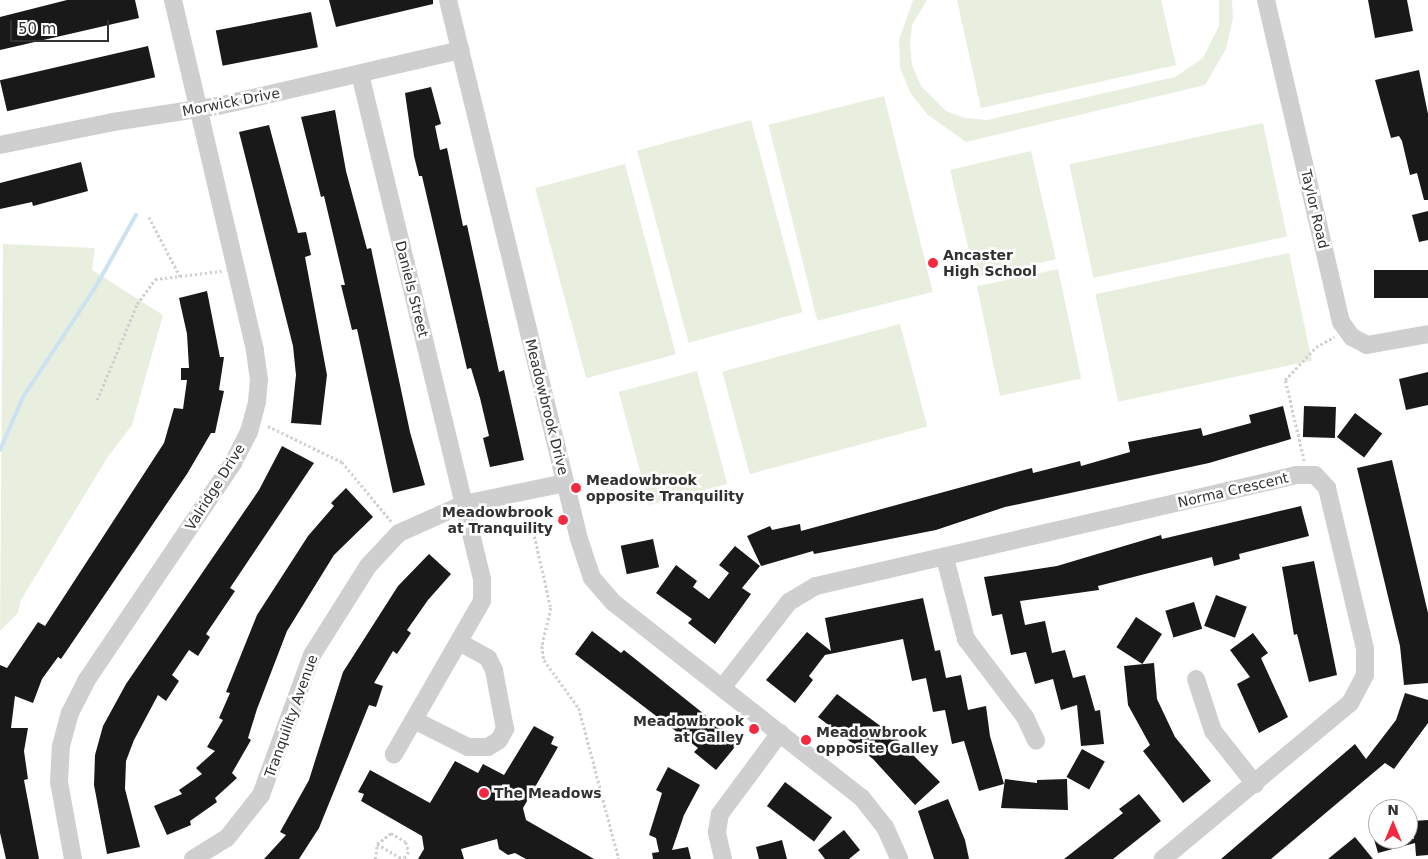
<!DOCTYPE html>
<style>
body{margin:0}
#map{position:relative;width:1428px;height:859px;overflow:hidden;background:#fff;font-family:"DejaVu Sans",sans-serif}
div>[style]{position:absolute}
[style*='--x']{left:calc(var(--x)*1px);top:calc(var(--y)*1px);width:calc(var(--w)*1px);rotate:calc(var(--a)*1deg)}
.green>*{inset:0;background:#e9efdf;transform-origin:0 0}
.stream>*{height:4px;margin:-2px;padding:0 2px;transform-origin:2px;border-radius:2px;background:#cbe3f0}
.building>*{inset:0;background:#191919;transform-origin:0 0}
.path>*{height:2.5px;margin-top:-1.25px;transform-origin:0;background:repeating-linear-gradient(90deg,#cfcfcf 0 2.5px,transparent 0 5px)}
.minor>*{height:18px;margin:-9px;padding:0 9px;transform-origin:9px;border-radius:9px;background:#cfcfcf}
.dots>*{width:14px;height:14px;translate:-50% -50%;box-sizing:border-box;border:2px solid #fff;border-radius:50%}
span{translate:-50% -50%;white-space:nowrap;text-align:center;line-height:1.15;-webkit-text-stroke:5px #fff;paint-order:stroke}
.street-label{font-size:14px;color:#323232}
.poi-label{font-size:14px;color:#323232;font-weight:700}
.left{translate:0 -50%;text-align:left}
.right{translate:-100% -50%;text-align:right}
.north{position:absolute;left:1368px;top:799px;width:50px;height:50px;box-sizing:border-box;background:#fff;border:1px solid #adadad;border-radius:50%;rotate:0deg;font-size:14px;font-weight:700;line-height:20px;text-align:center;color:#323232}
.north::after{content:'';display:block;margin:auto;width:18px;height:22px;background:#f42940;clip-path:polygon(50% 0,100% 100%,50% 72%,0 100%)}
.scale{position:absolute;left:10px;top:20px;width:99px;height:22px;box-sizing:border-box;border:2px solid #323232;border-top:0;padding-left:6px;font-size:15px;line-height:18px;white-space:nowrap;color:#323232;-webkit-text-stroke:4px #fff;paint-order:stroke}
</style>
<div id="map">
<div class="green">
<div style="clip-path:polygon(913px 0,927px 0,912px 25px,910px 44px,912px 65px,921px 86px,946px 111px,965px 118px,987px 120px,1175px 77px,1203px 58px,1219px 26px,1219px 0,1232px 0,1233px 18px,1226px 49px,1205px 85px,966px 142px,928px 115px,911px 94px,900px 68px,899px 40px)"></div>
<div style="clip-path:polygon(957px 0,1161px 0,1176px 65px,981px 108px)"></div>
<div style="left:884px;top:96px;width:202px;height:119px;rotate:76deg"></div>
<div style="left:751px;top:120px;width:199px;height:118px;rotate:75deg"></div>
<div style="left:1263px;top:123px;width:116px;height:198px;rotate:78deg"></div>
<div style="left:1031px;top:151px;width:111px;height:83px;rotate:77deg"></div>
<div style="left:625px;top:164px;width:197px;height:93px;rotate:75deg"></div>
<div style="clip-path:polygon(3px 244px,95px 248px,92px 270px,163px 315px,132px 425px,107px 458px,21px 600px,18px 613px,0 631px)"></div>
<div style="left:1289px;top:253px;width:110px;height:198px;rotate:78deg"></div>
<div style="left:1058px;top:269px;width:112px;height:83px;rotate:78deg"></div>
<div style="left:900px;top:324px;width:106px;height:184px;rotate:75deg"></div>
<div style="left:697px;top:371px;width:117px;height:81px;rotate:75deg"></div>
</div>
<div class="stream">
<div style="--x:0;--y:450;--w:58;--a:-66.5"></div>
<div style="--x:23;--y:397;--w:131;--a:-56.6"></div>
<div style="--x:95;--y:288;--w:84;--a:-60.7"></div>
</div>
<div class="building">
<div style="clip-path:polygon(67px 0,135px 0,139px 18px,0 50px,0 17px)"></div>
<div style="clip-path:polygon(329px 0,433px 0,433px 4px,336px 27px)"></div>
<div style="clip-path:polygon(1368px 0,1407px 0,1413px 31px,1375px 38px)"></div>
<div style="left:311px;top:12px;width:36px;height:97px;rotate:79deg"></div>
<div style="left:148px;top:46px;width:32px;height:152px;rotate:77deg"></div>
<div style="clip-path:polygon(1419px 70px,1428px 114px,1428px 200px,1424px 200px,1417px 173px,1410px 175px,1402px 141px,1399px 136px,1391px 138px,1375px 80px)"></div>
<div style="clip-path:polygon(431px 87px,441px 124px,435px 126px,440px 150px,447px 148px,463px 226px,467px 225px,499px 372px,504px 370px,524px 460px,490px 467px,483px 438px,489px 436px,480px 398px,471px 368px,467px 369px,422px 176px,419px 176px,414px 156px,405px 93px)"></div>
<div style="clip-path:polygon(335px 110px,346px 171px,367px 249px,371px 248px,410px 432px,425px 485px,393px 493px,357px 329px,352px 330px,341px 285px,345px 285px,324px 196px,321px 197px,301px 117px)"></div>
<div style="clip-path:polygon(269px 125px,298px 233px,306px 232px,311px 255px,305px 257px,327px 375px,321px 425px,291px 423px,296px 375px,293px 346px,239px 132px)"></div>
<div style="clip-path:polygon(81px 162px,88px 191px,33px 206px,32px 202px,0 209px,0 183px)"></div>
<div style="clip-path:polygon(1428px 211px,1428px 240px,1419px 242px,1412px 215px)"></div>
<div style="left:1428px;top:270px;width:28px;height:54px;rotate:90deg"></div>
<div style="clip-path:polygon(207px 291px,220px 357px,224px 357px,219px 390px,224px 391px,215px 433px,211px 433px,187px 474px,61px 659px,58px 657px,42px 679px,33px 703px,15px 696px,11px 728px,28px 728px,24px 751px,28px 779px,24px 780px,39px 859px,6px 859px,0 833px,0 665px,7px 668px,38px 622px,45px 626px,164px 443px,174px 408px,183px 409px,187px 380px,181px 380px,181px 368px,189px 368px,187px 334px,179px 298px)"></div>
<div style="clip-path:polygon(1428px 372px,1428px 405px,1406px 410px,1399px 379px)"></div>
<div style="clip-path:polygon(1283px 406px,1291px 439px,1209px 463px,1005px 507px,936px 530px,814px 554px,813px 551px,761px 566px,747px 536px,770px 526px,772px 530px,800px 524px,801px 531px,1032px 468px,1033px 473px,1080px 461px,1081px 466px,1130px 452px,1128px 442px,1201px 428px,1203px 436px,1251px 423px,1249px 415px)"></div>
<div style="left:1304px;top:406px;width:32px;height:31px;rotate:2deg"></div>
<div style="left:1355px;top:413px;width:34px;height:30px;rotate:37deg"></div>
<div style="clip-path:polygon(282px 446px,314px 463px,230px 588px,235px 591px,206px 634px,210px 637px,198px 656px,189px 650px,172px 675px,179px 681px,166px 701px,158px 695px,134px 740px,126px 761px,125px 789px,140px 847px,107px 854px,94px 785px,95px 755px,103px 726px,126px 684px,259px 490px)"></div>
<div style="clip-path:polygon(1392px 460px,1428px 613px,1428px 683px,1404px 685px,1400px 646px,1357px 468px)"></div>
<div style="clip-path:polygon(346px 488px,373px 517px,334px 555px,287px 631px,257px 709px,248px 738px,251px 740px,232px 773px,237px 778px,215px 798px,217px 802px,190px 821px,191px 825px,167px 835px,154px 806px,182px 794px,179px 790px,202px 774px,196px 768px,215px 751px,207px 747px,223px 720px,219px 718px,230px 693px,226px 692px,257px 615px,308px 536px,334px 506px,331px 503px)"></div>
<div style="clip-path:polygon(1301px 506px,1309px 536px,1239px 554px,1240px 559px,1214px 566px,1212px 557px,1098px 586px,1099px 590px,1020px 601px,1025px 625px,1045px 621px,1052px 653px,1065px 650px,1073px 678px,1085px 675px,1095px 711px,1100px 710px,1104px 744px,1081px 746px,1077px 705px,1061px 710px,1053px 679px,1035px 684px,1026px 652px,1011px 655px,1002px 614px,992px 616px,984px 577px,1057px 566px,1161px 535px,1162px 539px)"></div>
<div style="left:653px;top:539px;width:29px;height:33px;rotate:78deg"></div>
<div style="clip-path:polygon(735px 546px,760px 566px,742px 588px,751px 594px,715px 644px,688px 623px,692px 619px,656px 593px,676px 565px,697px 581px,693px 587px,709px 599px,729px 573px,719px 565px)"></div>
<div style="clip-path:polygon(429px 554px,451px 574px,428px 600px,407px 630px,411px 633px,397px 654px,393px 651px,374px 683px,383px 686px,376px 707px,369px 705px,319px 828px,299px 859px,264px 859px,286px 835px,280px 832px,309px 780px,343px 672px,398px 586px)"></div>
<div style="clip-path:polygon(1314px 561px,1337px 675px,1309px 682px,1297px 634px,1294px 635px,1282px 567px)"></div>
<div style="left:1216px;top:595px;width:33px;height:33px;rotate:21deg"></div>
<div style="clip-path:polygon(923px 598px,935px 651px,940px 650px,946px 678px,961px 675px,968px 710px,986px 706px,990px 736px,1004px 784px,979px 791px,964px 741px,952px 744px,945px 710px,933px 712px,926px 678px,912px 681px,903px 639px,825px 655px,809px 676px,813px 680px,795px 703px,766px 680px,807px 632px,831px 651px,825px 618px)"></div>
<div style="left:1194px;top:602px;width:28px;height:30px;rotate:73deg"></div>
<div style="left:1136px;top:617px;width:31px;height:36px;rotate:33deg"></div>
<div style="clip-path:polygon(592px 631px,621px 653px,624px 650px,739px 742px,716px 770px,694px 752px,698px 748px,575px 654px)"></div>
<div style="clip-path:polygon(1253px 633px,1268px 653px,1261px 658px,1288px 717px,1259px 733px,1237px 684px,1250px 677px,1230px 650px)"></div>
<div style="clip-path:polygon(1154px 663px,1157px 699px,1175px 737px,1211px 781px,1183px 803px,1143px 751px,1150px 745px,1128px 705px,1124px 666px)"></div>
<div style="clip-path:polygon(1405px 693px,1428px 700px,1428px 723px,1394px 769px,1385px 763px,1271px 859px,1221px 859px,1355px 744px,1366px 759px,1396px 720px)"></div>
<div style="clip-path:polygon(837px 694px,894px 736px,940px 782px,915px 805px,873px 759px,818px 717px)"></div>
<div style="clip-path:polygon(534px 726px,554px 737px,551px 744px,558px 747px,523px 808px,526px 820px,594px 859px,526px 859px,515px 853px,508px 855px,499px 849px,497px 839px,461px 849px,464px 859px,418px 859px,424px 849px,422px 836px,361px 801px,364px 794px,358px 792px,370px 770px,430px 803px,455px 761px,478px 773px,483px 764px,504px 775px)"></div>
<div style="left:1082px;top:749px;width:26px;height:32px;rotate:29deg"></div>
<div style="clip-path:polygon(668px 767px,700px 785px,684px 815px,672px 850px,688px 847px,691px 859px,653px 859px,652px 853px,659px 852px,656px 838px,649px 835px,662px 793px,656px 790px)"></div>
<div style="clip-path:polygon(1005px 779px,1037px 783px,1037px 780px,1067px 779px,1068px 810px,1001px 808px)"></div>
<div style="left:785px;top:782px;width:59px;height:30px;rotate:37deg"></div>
<div style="clip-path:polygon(1139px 794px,1161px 821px,1113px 859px,1064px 859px,1123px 813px,1119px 809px)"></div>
<div style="clip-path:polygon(948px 799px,965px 840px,969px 859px,934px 859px,918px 811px)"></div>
<div style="clip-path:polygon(1428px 820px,1428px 855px,1416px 856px,1415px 843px,1378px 853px,1374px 839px,1414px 839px,1413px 821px)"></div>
<div style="clip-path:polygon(844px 830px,860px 850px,849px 859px,825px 859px,818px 850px)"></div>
<div style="clip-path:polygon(1355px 837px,1373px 859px,1328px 859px)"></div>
<div style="clip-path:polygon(782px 840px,787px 859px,759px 859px,756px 847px)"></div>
</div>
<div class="path">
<div style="--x:149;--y:217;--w:67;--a:62.3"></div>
<div style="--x:97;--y:400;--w:104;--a:-67.4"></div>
<div style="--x:137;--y:304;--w:31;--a:-54"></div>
<div style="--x:155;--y:279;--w:67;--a:-6.8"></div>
<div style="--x:268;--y:426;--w:82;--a:25.9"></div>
<div style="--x:342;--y:462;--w:77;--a:50.3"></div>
<div style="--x:1304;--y:461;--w:83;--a:-103.2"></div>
<div style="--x:1285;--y:380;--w:45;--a:-46.8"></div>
<div style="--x:1316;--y:347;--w:21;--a:-29"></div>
<div style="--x:528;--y:507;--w:104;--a:77.2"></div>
<div style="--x:551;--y:608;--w:39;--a:103"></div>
<div style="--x:542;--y:646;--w:14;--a:82"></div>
<div style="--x:544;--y:660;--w:59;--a:53.9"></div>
<div style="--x:579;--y:708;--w:156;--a:75.2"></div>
<div style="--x:377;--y:844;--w:30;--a:30"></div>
<div style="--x:375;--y:859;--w:15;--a:-82"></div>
<div style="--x:377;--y:844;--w:18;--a:-38"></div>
<div style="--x:391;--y:833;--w:17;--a:31"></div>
<div style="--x:406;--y:842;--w:10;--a:73"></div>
<div style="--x:409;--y:852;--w:9;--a:126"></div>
</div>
<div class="minor">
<div style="--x:448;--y:0;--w:555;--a:76.34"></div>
<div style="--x:579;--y:539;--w:41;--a:71.6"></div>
<div style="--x:592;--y:578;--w:33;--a:49"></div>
<div style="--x:614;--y:603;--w:315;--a:38.2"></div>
<div style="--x:862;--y:798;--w:37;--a:52"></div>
<div style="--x:885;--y:827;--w:35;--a:66"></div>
<div style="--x:1266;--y:0;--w:331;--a:76.9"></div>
<div style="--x:1341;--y:322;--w:19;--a:54"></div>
<div style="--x:1352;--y:337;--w:17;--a:28"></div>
<div style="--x:1367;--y:345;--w:62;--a:-10.2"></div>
<div style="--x:360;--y:74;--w:520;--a:76.42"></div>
<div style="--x:482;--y:579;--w:22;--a:90"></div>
<div style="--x:482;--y:601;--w:177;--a:119.9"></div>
<div style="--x:0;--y:145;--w:115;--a:-11.5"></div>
<div style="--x:113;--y:122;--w:106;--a:-8.7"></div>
<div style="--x:218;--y:106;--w:249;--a:-13"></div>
<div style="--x:945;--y:558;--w:84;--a:75.5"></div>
<div style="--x:966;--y:639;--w:98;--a:52.9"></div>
<div style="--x:1025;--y:717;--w:26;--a:65"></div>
<div style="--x:1196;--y:679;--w:55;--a:71.9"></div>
<div style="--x:1213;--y:731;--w:68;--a:51.6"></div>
<div style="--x:722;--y:688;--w:109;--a:-52.1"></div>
<div style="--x:789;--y:602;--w:31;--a:-31"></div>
<div style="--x:816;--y:586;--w:493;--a:-13"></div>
<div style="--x:1296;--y:475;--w:19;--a:0"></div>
<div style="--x:1315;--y:475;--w:18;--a:47"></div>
<div style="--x:1327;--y:488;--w:165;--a:76.7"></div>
<div style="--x:1365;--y:649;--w:26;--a:90"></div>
<div style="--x:1365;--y:675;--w:32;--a:118"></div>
<div style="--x:1350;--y:703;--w:244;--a:140.2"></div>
<div style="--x:414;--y:720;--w:60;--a:26.6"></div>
<div style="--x:468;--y:747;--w:20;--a:0"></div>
<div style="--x:488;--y:747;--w:13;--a:-32"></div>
<div style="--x:499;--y:740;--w:13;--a:-61"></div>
<div style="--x:505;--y:729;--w:60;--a:-100.6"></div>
<div style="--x:494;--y:670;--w:13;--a:-117"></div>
<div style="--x:488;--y:658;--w:33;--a:-151"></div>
<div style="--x:73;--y:859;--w:78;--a:-100.3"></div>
<div style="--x:59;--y:782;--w:36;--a:-87"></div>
<div style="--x:61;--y:746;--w:34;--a:-75"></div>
<div style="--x:70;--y:713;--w:36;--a:-63"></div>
<div style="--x:86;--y:681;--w:263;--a:-56"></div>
<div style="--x:233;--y:463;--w:35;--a:-63"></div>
<div style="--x:249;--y:432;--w:31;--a:-75"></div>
<div style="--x:257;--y:402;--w:22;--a:-85"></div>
<div style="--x:259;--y:380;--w:30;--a:-98"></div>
<div style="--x:255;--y:350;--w:359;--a:-103.2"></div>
<div style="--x:193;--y:859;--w:40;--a:-32"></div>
<div style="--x:227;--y:838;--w:55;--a:-51.7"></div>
<div style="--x:261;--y:795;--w:149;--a:-70"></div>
<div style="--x:312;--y:655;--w:105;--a:-57.8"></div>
<div style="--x:368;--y:566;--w:45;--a:-46.8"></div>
<div style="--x:399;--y:533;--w:71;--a:-24"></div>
<div style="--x:464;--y:504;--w:103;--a:-11.7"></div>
<div style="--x:723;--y:859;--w:28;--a:-103"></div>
<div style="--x:717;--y:832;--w:18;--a:-81"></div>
<div style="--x:720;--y:814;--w:101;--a:-53.5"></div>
</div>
<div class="dots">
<div style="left:933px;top:263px;background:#f42940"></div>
<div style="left:576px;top:488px;background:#f42940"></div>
<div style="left:563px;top:520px;background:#f42940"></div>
<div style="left:754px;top:729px;background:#f42940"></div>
<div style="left:806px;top:740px;background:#f42940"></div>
<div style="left:484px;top:793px;background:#f42940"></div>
</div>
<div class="street-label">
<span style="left:231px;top:102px;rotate:-11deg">Morwick Drive</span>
<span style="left:1315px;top:209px;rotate:77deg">Taylor Road</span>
<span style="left:412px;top:289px;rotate:76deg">Daniels Street</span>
<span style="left:547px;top:407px;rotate:76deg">Meadowbrook Drive</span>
<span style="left:215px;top:487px;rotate:-58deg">Valridge Drive</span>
<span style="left:1233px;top:490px;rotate:-13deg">Norma Crescent</span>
<span style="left:291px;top:716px;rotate:-70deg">Tranquility Avenue</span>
</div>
<div class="poi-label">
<span class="left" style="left:943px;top:263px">Ancaster<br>High School</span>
<span class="left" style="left:586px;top:488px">Meadowbrook<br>opposite Tranquility</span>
<span class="right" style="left:553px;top:520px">Meadowbrook<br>at Tranquility</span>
<span class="right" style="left:744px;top:729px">Meadowbrook<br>at Galley</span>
<span class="left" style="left:816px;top:740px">Meadowbrook<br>opposite Galley</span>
<span class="left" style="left:494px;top:793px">The Meadows</span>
</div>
<div class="north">N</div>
<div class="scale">50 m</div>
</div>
